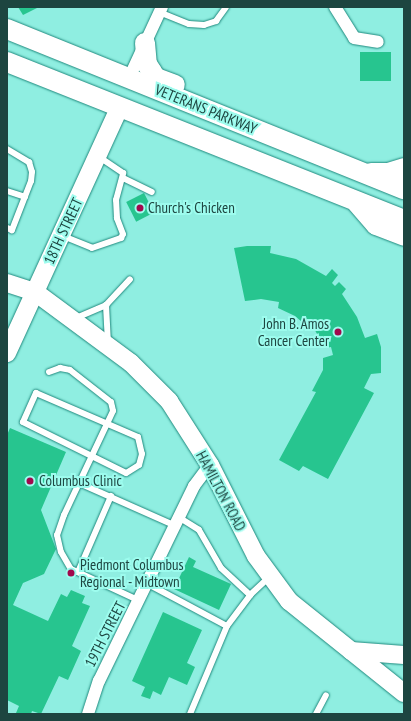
<!DOCTYPE html>
<style>
body{margin:0}
#map{position:relative;width:411px;height:721px;overflow:hidden;background:#8feee1;font-family:"PT Sans Narrow",sans-serif}
div>[style]{position:absolute}
[style*='--x']{left:calc(var(--x)*1px);top:calc(var(--y)*1px);width:calc(var(--w)*1px);rotate:calc(var(--a)*1deg)}
.building>*{inset:0;background:#27c58f;transform-origin:0 0}
.roads{filter:drop-shadow(0 0 1px #1f897d) drop-shadow(0 0 1px #1f897d)}
.lane>*{height:6px;margin:-3px;padding:0 3px;transform-origin:3px;border-radius:3px;background:#fff}
.street>*{height:12px;margin:-6px;padding:0 6px;transform-origin:6px;border-radius:6px;background:#fff}
.secondary>*{height:18px;margin:-9px;padding:0 9px;transform-origin:9px;border-radius:9px;background:#fff}
.primary>*{height:20px;margin:-10px;padding:0 10px;transform-origin:10px;border-radius:10px;background:#fff}
.dots>*{width:11px;height:11px;translate:-50% -50%;box-sizing:border-box;border:2px solid #9dfcee;border-radius:50%}
span{translate:-50% -50%;white-space:nowrap;text-align:center;line-height:1.15;-webkit-text-stroke:4px #9dfcee;paint-order:stroke}
.street-label{font-size:15px;color:#1d4540}
.poi-label{font-size:15px;color:#1d4540}
.left{translate:0 -50%;text-align:left}
.right{translate:-100% -50%;text-align:right}
.frame{position:absolute;inset:0;border:8px solid #1d4540;pointer-events:none}
</style>
<div id="map">
<div class="building">
<div style="clip-path:polygon(18px 7px,39px 7px,23px 15px)"></div>
<div style="left:360px;top:52px;width:31px;height:29px"></div>
<div style="left:144px;top:193px;width:22px;height:20px;rotate:63deg"></div>
<div style="clip-path:polygon(247px 246px,271px 246px,270px 253px,296px 259px,326px 276px,332px 269px,338px 275px,332px 283px,335px 286px,339px 282px,346px 289px,342px 294px,357px 317px,365px 338px,377px 334px,381px 347px,381px 373px,371px 374px,364px 388px,374px 393px,328px 479px,303px 466px,299px 471px,279px 460px,316px 392px,312px 391px,323px 370px,323px 358px,333px 355px,331px 347px,325px 348px,312px 325px,309px 328px,295px 316px,278px 308px,279px 302px,261px 299px,245px 301px,234px 248px)"></div>
<div style="clip-path:polygon(10px 428px,66px 452px,41px 510px,56px 549px,44px 574px,23px 583px,13px 605px,48px 621px,61px 594px,67px 597px,71px 590px,85px 596px,82px 603px,90px 606px,72px 646px,81px 651px,68px 680px,59px 676px,41px 714px,32px 711px,31px 714px,18px 714px,16px 713px,19px 706px,7px 700px,7px 435px)"></div>
<div style="clip-path:polygon(189px 557px,196px 561px,193px 567px,231px 584px,219px 610px,174px 589px)"></div>
<div style="clip-path:polygon(163px 612px,202px 630px,187px 663px,195px 667px,187px 685px,169px 677px,161px 695px,153px 691px,150px 699px,141px 696px,145px 687px,132px 681px)"></div>
</div>
<div class="roads">
<div class="lane">
<div style="--x:159;--y:12;--w:32;--a:22"></div>
<div style="--x:189;--y:24;--w:15;--a:4"></div>
<div style="--x:204;--y:25;--w:13;--a:-18"></div>
<div style="--x:216;--y:21;--w:17;--a:-54"></div>
<div style="--x:7;--y:149;--w:26;--a:31"></div>
<div style="--x:29;--y:162;--w:10;--a:73"></div>
<div style="--x:32;--y:172;--w:9;--a:96"></div>
<div style="--x:31;--y:181;--w:53;--a:111.2"></div>
<div style="--x:12;--y:230;--w:5;--a:-158"></div>
<div style="--x:123;--y:178;--w:32;--a:26"></div>
<div style="--x:7;--y:191;--w:19;--a:18"></div>
<div style="--x:63;--y:236;--w:31;--a:22"></div>
<div style="--x:92;--y:248;--w:31;--a:-19"></div>
<div style="--x:121;--y:238;--w:4;--a:-63"></div>
<div style="--x:123;--y:234;--w:17;--a:-111"></div>
<div style="--x:117;--y:218;--w:18;--a:-93"></div>
<div style="--x:116;--y:200;--w:28;--a:-75"></div>
<div style="--x:123;--y:173;--w:30;--a:-146"></div>
<div style="--x:106;--y:305;--w:36;--a:87"></div>
<div style="--x:76;--y:318;--w:33;--a:-23"></div>
<div style="--x:106;--y:305;--w:35;--a:-47"></div>
<div style="--x:49;--y:372;--w:12;--a:-20"></div>
<div style="--x:60;--y:368;--w:10;--a:11"></div>
<div style="--x:70;--y:370;--w:52;--a:38"></div>
<div style="--x:111;--y:402;--w:9;--a:77"></div>
<div style="--x:113;--y:411;--w:115;--a:115.2"></div>
<div style="--x:64;--y:515;--w:21;--a:109"></div>
<div style="--x:57;--y:535;--w:17;--a:77"></div>
<div style="--x:61;--y:552;--w:20;--a:60"></div>
<div style="--x:71;--y:569;--w:76;--a:24.9"></div>
<div style="--x:36;--y:393;--w:111;--a:23.3"></div>
<div style="--x:138;--y:437;--w:17;--a:77"></div>
<div style="--x:142;--y:454;--w:11;--a:105"></div>
<div style="--x:139;--y:465;--w:15;--a:148"></div>
<div style="--x:126;--y:473;--w:115;--a:-153.7"></div>
<div style="--x:23;--y:422;--w:32;--a:-66"></div>
<div style="--x:79;--y:483;--w:106;--a:23.9"></div>
<div style="--x:180;--y:518;--w:22;--a:32"></div>
<div style="--x:199;--y:530;--w:44;--a:59.9"></div>
<div style="--x:221;--y:568;--w:40;--a:43"></div>
<div style="--x:78;--y:572;--w:83;--a:-66.5"></div>
<div style="--x:148;--y:584;--w:89;--a:28"></div>
<div style="--x:190;--y:714;--w:95;--a:-67.2"></div>
<div style="--x:227;--y:626;--w:39;--a:-53"></div>
<div style="--x:250;--y:595;--w:26;--a:-43"></div>
<div style="--x:316;--y:714;--w:21;--a:-62"></div>
</div>
<div class="street">
<div style="--x:335;--y:7;--w:36;--a:58"></div>
<div style="--x:354;--y:38;--w:24;--a:9"></div>
<div style="--x:129;--y:78;--w:78;--a:-65.1"></div>
<div style="--x:88;--y:714;--w:35;--a:-72"></div>
<div style="--x:99;--y:681;--w:217;--a:-64"></div>
<div style="--x:194;--y:486;--w:26;--a:-53"></div>
</div>
<div class="secondary">
<div style="--x:7;--y:283;--w:29;--a:18"></div>
<div style="--x:35;--y:292;--w:119;--a:36.5"></div>
<div style="--x:131;--y:363;--w:54;--a:45"></div>
<div style="--x:169;--y:401;--w:76;--a:57.4"></div>
<div style="--x:210;--y:465;--w:102;--a:63.2"></div>
<div style="--x:256;--y:556;--w:56;--a:53.7"></div>
<div style="--x:289;--y:601;--w:147;--a:38.7"></div>
<div style="--x:7;--y:353;--w:269;--a:-65.4"></div>
<div style="--x:351;--y:651;--w:53;--a:4.3"></div>
</div>
<div class="primary">
<div style="--x:7;--y:29;--w:428;--a:22"></div>
<div style="--x:145;--y:43;--w:21;--a:85"></div>
<div style="--x:147;--y:64;--w:9;--a:58"></div>
<div style="--x:152;--y:72;--w:7;--a:56"></div>
<div style="--x:156;--y:78;--w:20;--a:20"></div>
<div style="--x:7;--y:62;--w:427;--a:21.7"></div>
<div style="--x:371;--y:173;--w:17;--a:0"></div>
<div style="--x:388;--y:173;--w:17;--a:-17"></div>
<div style="--x:357;--y:203;--w:29;--a:49"></div>
<div style="--x:376;--y:225;--w:30;--a:21"></div>
</div>
</div>
<div class="dots">
<div style="left:140px;top:208px;background:#a1094c"></div>
<div style="left:338px;top:332px;background:#a1094c"></div>
<div style="left:30px;top:481px;background:#a1094c"></div>
<div style="left:71px;top:573px;background:#a1094c"></div>
</div>
<div class="street-label">
<span style="left:206px;top:109px;rotate:22deg">VETERANS PARKWAY</span>
<span style="left:63px;top:231px;rotate:-65deg">18TH STREET</span>
<span style="left:221px;top:491px;rotate:62deg">HAMILTON ROAD</span>
<span style="left:105px;top:634px;rotate:-63deg">19TH STREET</span>
</div>
<div class="poi-label">
<span class="left" style="left:148px;top:208px">Church's Chicken</span>
<span class="right" style="left:329px;top:332px">John B. Amos<br>Cancer Center</span>
<span class="left" style="left:39px;top:481px">Columbus Clinic</span>
<span class="left" style="left:80px;top:573px">Piedmont Columbus<br>Regional - Midtown</span>
</div>
<div class="frame"></div>
</div>
